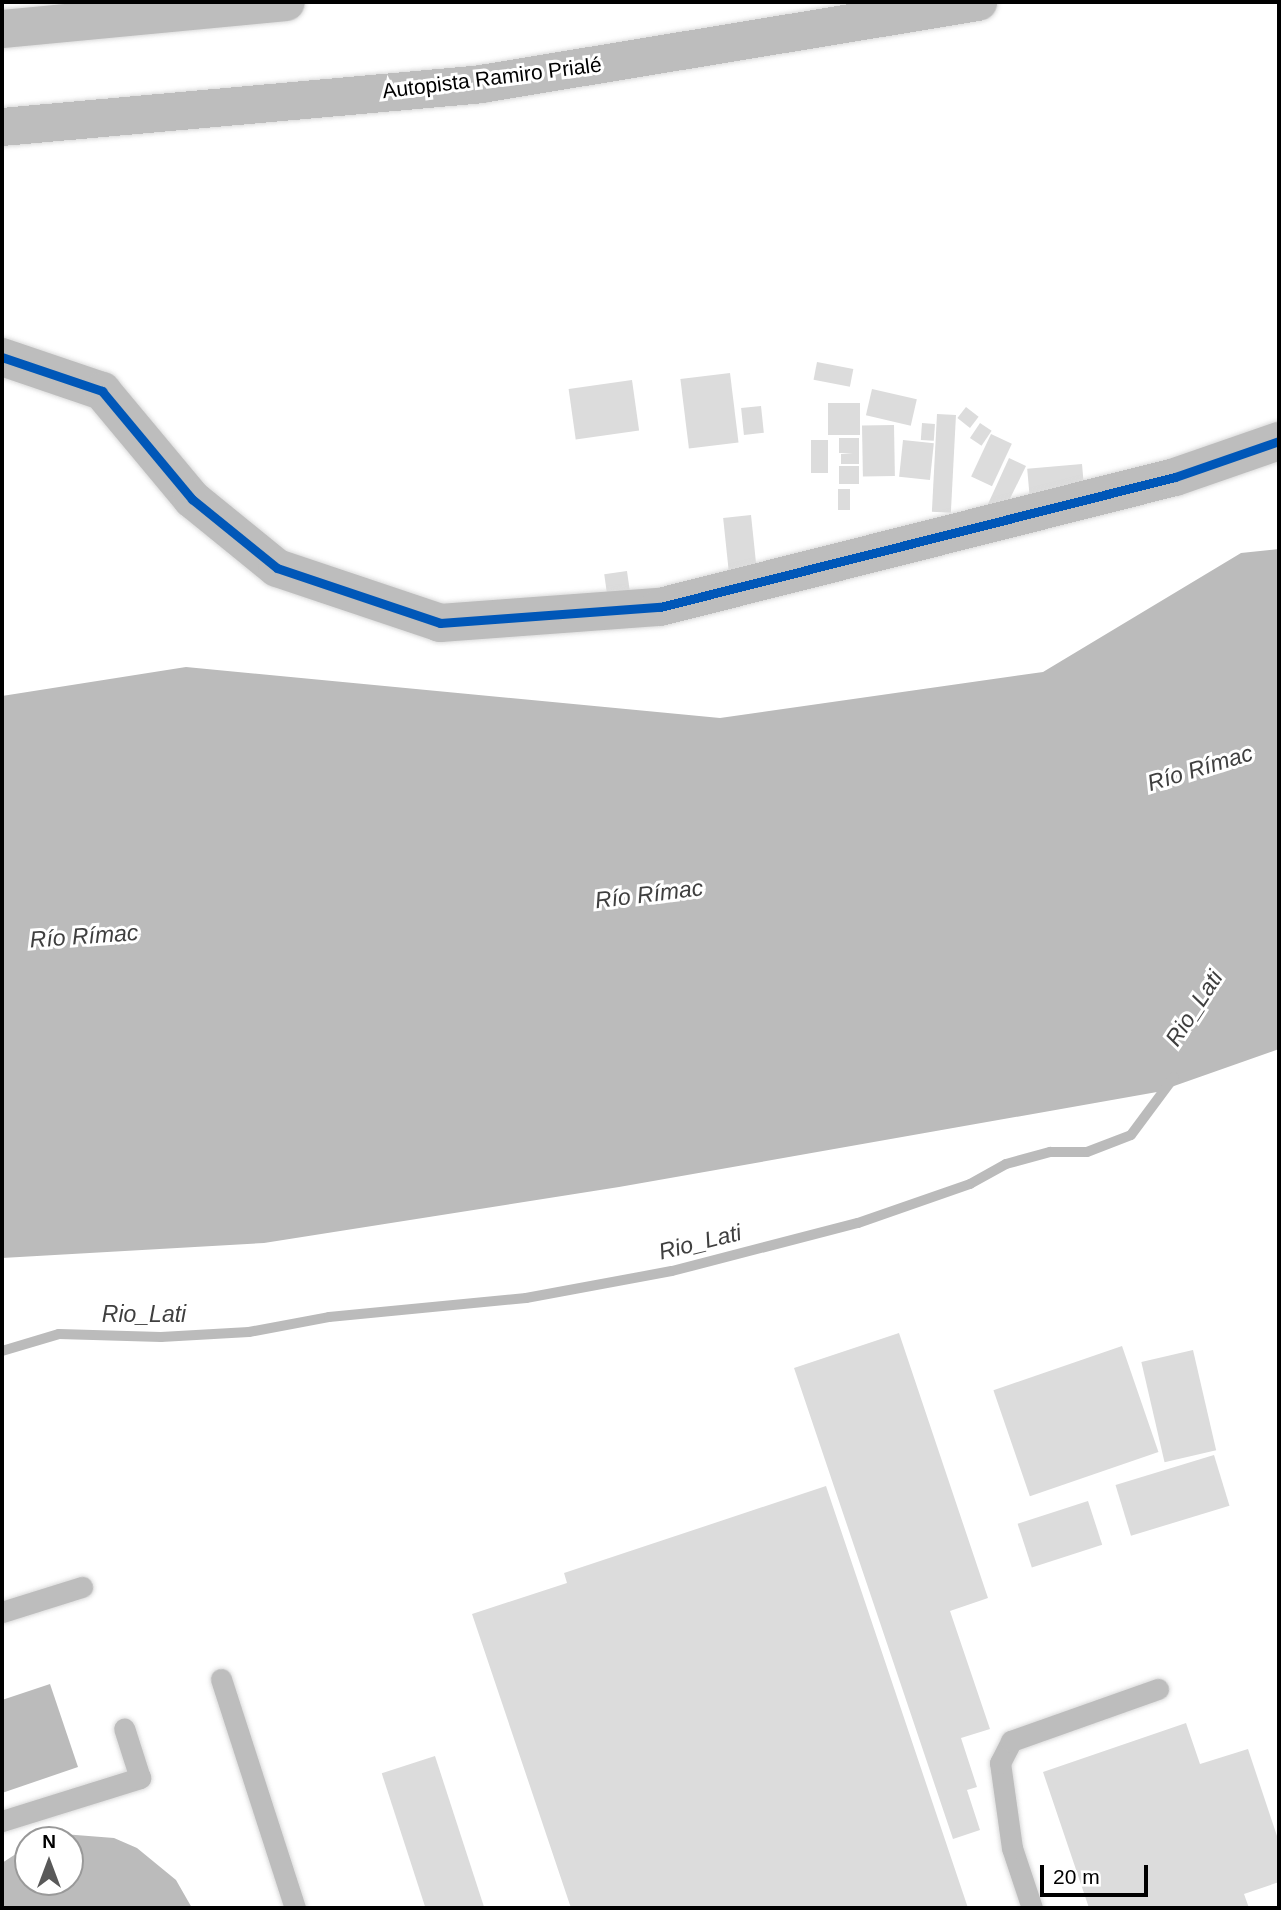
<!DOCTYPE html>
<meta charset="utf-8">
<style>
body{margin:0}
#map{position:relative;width:1281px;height:1910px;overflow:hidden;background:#fff;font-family:Arial,sans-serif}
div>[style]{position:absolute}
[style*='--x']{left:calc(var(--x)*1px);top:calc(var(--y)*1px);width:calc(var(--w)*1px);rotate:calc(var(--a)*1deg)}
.water>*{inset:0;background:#bbb}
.stream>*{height:10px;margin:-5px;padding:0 5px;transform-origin:5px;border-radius:5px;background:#bbb}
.building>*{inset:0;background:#dcdcdc;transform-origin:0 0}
.roads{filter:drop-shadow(0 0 2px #dbdbdb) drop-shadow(0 0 2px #dbdbdb)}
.lane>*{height:21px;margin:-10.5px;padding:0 10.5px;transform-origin:10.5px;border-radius:10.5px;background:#bdbdbd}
.street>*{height:38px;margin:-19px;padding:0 19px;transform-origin:19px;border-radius:19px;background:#bdbdbd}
.highway>*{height:38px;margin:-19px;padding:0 19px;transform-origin:19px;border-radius:19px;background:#bdbdbd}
.cycleway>*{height:9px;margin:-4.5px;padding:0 4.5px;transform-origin:4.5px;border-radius:4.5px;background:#0057b8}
span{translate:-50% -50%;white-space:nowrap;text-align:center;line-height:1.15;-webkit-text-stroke:6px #fff;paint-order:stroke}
.street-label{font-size:21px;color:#000}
.water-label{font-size:23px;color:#3f3f3f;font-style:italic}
.frame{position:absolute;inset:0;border:4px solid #000;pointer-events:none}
.north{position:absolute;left:14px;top:1826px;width:70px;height:70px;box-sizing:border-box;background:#fff;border:2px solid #999;border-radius:50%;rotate:0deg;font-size:19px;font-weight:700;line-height:28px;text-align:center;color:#000}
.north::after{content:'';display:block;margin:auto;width:24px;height:32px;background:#595959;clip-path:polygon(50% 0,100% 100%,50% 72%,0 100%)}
.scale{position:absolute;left:1040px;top:1865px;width:108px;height:32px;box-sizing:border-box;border:4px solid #000;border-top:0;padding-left:9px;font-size:21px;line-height:24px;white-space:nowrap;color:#000;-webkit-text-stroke:5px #fff;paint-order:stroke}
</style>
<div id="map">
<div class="water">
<div style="clip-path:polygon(1279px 549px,1279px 1049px,1157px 1092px,619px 1187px,264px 1243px,2px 1258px,2px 696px,186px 667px,720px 718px,1043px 672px,1241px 553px)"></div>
<div style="clip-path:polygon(50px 1684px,78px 1767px,2px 1793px,2px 1700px)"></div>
<div style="clip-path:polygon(63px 1834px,114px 1838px,137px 1848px,176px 1880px,192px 1908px,2px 1908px,2px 1863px,28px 1846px,28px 1882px,70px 1882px,70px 1840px,42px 1840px)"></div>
</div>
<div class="stream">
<div style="--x:2;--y:1351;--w:59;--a:-16.6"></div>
<div style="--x:59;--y:1334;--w:102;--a:1.7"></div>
<div style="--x:161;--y:1337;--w:88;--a:-3.3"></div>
<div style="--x:249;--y:1332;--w:81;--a:-10.6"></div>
<div style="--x:329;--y:1317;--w:198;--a:-5.5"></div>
<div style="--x:526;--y:1298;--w:148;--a:-10.5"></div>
<div style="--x:672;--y:1271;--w:192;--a:-14.5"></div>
<div style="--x:858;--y:1223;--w:119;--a:-19.2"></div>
<div style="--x:970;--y:1184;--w:41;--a:-29.1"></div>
<div style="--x:1006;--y:1164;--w:46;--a:-15.3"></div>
<div style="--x:1050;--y:1152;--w:37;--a:0"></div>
<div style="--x:1087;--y:1152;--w:47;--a:-21.1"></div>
<div style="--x:1131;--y:1135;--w:72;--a:-53.4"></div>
</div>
<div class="building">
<div style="left:817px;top:362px;width:37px;height:18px;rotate:11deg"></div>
<div style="left:730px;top:373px;width:70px;height:50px;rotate:83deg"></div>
<div style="left:632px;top:380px;width:51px;height:64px;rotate:82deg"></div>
<div style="left:872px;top:389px;width:46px;height:27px;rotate:13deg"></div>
<div style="left:828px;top:403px;width:32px;height:32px"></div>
<div style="left:761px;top:406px;width:27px;height:20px;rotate:84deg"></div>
<div style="left:966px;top:407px;width:16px;height:14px;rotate:38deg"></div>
<div style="left:937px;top:414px;width:19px;height:98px;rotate:3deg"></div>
<div style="left:922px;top:423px;width:13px;height:17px;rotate:4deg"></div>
<div style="left:980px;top:423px;width:14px;height:18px;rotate:34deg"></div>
<div style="left:894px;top:425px;width:51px;height:32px;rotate:89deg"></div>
<div style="left:991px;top:434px;width:23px;height:47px;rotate:25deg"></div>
<div style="clip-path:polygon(839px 438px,859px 438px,859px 464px,841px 464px,841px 454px,853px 453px,839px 453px)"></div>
<div style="left:811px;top:440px;width:17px;height:33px"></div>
<div style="left:903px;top:440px;width:31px;height:37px;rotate:6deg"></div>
<div style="clip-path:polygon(1009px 458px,1026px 466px,1000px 519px,983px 515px)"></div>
<div style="left:1082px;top:464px;width:33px;height:55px;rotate:85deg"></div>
<div style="left:839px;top:466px;width:20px;height:18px"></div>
<div style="left:838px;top:489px;width:12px;height:21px"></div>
<div style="left:751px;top:515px;width:53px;height:28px;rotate:84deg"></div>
<div style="left:627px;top:571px;width:22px;height:23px;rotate:82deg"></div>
<div style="clip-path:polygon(899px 1333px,988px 1598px,950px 1611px,990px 1729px,961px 1738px,977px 1787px,967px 1790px,980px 1830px,953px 1839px,794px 1368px)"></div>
<div style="left:1122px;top:1346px;width:112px;height:136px;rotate:71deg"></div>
<div style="left:1193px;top:1350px;width:103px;height:53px;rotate:77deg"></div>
<div style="left:1214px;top:1455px;width:53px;height:103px;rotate:73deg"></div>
<div style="clip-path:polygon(826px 1486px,968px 1908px,571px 1908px,472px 1614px,567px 1583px,564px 1573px)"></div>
<div style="left:1088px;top:1501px;width:46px;height:74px;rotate:72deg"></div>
<div style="clip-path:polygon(1186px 1723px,1200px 1764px,1248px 1749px,1279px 1842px,1279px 1882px,1244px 1894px,1249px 1908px,1089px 1908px,1043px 1772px)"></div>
<div style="left:435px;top:1756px;width:160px;height:56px;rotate:72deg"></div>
</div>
<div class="roads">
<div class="lane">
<div style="--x:2;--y:1612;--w:84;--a:-17.4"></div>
<div style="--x:221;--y:1679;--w:241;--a:72.1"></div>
<div style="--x:2;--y:1821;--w:145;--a:-17.3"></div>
<div style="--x:140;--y:1778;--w:52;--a:-107.7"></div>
<div style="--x:1032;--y:1908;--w:63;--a:-108.4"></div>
<div style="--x:1012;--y:1848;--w:86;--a:-98"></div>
<div style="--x:1000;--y:1763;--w:25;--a:-63"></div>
<div style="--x:1011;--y:1741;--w:156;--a:-19.5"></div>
</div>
<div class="street">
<div style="--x:2;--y:357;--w:106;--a:18.8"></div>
<div style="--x:102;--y:391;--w:141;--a:50.2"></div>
<div style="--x:192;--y:499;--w:109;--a:39.1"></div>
<div style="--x:277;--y:568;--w:172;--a:18.6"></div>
<div style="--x:440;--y:623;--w:221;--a:-4.2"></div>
<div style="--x:660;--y:607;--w:531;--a:-14.17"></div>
<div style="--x:1175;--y:477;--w:110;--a:-19.1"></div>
</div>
<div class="highway">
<div style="--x:2;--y:29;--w:285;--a:-5.4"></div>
<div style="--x:2;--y:127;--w:481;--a:-5.1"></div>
<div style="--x:481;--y:84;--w:504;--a:-9.37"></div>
</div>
</div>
<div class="cycleway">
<div style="--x:2;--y:357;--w:106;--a:18.8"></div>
<div style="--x:102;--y:391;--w:141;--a:50.2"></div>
<div style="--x:192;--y:499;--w:109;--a:39.1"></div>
<div style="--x:277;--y:568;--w:172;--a:18.6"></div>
<div style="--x:440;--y:623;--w:221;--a:-4.2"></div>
<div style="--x:660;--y:607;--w:531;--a:-14.17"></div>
<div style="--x:1175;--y:477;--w:110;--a:-19.1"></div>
</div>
<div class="street-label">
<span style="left:492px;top:78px;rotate:-7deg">Autopista Ramiro Prialé</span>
</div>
<div class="water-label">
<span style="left:1200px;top:768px;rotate:-17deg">Río Rímac</span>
<span style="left:649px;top:894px;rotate:-7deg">Río Rímac</span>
<span style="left:84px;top:936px;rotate:-4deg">Río Rímac</span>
<span style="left:1194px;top:1008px;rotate:-57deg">Rio_Lati</span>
<span style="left:700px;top:1242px;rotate:-14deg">Rio_Lati</span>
<span style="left:144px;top:1314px">Rio_Lati</span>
</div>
<div class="frame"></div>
<div class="north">N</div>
<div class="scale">20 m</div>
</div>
